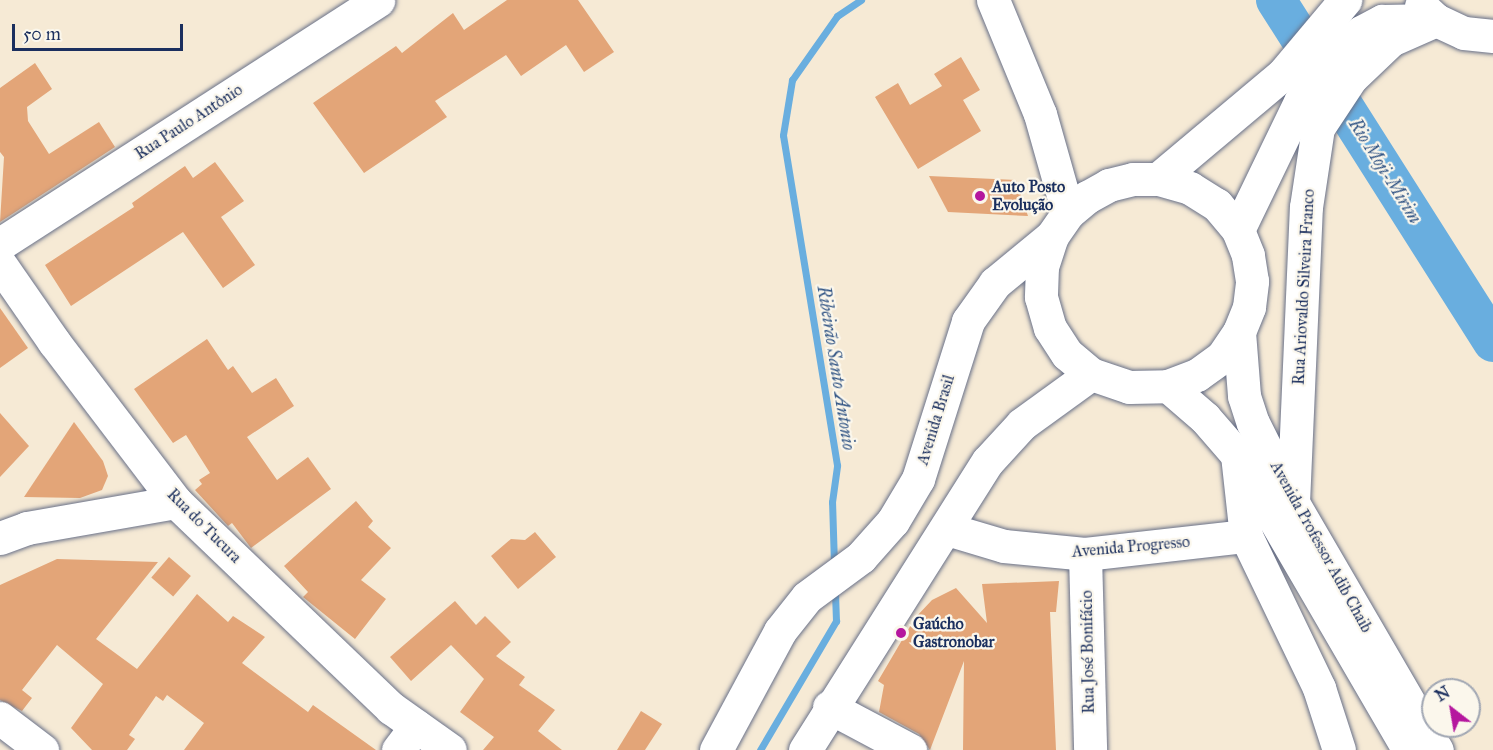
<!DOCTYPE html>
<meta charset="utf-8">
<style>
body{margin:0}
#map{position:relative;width:1493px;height:750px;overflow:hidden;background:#f6ead5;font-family:"IM FELL Great Primer",serif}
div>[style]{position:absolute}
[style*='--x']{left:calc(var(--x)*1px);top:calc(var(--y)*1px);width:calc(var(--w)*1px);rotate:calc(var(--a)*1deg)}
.stream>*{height:7px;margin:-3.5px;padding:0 3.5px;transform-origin:3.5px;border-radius:3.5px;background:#69aedf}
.river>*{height:40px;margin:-20px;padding:0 20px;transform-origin:20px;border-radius:20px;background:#69aedf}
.building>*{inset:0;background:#e3a578;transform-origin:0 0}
.roads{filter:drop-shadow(0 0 2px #687088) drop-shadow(0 0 2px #687088)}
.minor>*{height:33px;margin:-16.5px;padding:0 16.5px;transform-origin:16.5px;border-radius:16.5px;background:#fff}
.major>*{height:33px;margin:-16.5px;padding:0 16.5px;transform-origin:16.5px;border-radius:16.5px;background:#fff}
.dots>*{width:16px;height:16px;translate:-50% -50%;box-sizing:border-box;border:3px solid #fbf7ec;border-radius:50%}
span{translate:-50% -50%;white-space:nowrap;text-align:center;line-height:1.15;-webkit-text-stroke:4.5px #fbf7ec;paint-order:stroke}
.street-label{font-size:16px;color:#1b2f5e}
.poi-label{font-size:16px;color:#1b2f5e;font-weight:700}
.left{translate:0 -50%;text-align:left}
.water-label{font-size:18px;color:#325585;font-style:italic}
.north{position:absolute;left:1421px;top:678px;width:60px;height:60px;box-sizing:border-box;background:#fbf7ec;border:2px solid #a1a7b3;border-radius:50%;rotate:329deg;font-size:16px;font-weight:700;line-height:24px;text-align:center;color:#1b2f5e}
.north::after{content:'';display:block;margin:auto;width:21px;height:27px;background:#b5179e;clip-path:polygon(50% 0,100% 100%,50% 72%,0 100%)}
.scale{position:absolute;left:12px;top:24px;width:171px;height:27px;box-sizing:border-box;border:3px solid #1b2f5e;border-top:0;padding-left:8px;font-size:18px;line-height:21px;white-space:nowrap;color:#1b2f5e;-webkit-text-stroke:4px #fbf7ec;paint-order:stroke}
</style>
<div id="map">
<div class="stream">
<div style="--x:834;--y:564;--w:62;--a:-91.8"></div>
<div style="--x:832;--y:502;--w:37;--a:-82"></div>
<div style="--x:837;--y:465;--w:334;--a:-99.3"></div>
<div style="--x:783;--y:135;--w:56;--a:-80.7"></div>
<div style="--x:792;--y:80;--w:78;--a:-54.9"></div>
<div style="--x:837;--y:16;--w:29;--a:-34"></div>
<div style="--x:760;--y:750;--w:150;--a:-59.5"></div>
<div style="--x:836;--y:621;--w:31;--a:-92"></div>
</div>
<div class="river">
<div style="--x:1276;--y:0;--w:405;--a:57.6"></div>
</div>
<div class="building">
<div style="clip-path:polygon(507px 0,578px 0,614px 52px,584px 72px,566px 45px,521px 76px,506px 55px,435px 101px,447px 117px,364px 173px,313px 103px,396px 46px,402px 53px,453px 13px,464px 30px)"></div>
<div style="clip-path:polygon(961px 57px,980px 90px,963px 100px,981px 131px,918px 169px,875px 97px,898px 83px,910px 105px,942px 86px,934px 74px)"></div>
<div style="clip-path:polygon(35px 63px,52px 89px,27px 107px,28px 121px,49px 154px,99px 122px,115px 147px,0 222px,4px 157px,0 152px,0 88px)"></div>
<div style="clip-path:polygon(215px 162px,244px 201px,221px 217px,255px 265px,223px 288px,183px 232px,71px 306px,45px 265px,134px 207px,132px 203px,185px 166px,193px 178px)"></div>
<div style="clip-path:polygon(929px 176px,1016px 180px,1028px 216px,948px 212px)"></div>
<div style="clip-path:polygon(0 308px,28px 348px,0 368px)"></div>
<div style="clip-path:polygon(207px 339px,228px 370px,233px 366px,252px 393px,276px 378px,294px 406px,247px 437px,277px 480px,308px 457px,331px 489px,251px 548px,232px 523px,228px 526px,195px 490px,202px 484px,199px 480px,210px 473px,186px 435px,173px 443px,134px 389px)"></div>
<div style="clip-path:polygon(0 413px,29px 446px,0 477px)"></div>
<div style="clip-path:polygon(74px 422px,103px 461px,108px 476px,102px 490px,80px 498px,24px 497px)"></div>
<div style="clip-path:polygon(356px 501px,373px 521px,368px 527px,391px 548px,361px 580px,386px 599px,355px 639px,303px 597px,308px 592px,284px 566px)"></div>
<div style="clip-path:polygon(535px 532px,556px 557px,518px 589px,491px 556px,511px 539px,525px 540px)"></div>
<div style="left:169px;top:557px;width:29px;height:27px;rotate:41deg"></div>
<div style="clip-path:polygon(57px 559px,158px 562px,96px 639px,137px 669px,197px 594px,228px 622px,233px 616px,265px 637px,242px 663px,308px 712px,313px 705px,376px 750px,184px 750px,204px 723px,167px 695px,163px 701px,156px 696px,129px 735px,135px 739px,127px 750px,92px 750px,71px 728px,103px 684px,57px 645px,22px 690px,32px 698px,22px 711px,0 700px,0 585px)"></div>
<div style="clip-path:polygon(1059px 581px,1056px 612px,1050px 612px,1056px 750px,963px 750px,964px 661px,930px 750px,919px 734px,879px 712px,884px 685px,878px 681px,915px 618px,932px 600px,956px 588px,987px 623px,982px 584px)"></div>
<div style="clip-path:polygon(455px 601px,476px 625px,485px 616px,511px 642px,496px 656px,525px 677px,519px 685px,555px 710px,538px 731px,562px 750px,483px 750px,494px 737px,460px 712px,484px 679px,451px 645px,411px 681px,390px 657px)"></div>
<div style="clip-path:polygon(641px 711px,662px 724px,645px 750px,617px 750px)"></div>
</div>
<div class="roads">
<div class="minor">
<div style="--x:0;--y:244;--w:450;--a:-32.8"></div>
<div style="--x:1237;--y:455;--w:81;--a:83.7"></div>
<div style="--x:1246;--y:536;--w:169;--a:64.3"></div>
<div style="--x:1319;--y:688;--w:65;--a:72.1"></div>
<div style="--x:1293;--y:503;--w:296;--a:-87.5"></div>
<div style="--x:1306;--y:207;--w:80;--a:-81.4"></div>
<div style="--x:1318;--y:128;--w:60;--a:-56.6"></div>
<div style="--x:1351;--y:78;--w:55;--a:-43.5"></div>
<div style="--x:1391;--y:40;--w:49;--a:-24"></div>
<div style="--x:947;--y:529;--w:59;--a:16.6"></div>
<div style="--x:1004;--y:546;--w:81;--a:5.6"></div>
<div style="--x:1085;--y:554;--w:162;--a:-6.4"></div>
<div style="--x:0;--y:538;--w:29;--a:-20"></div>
<div style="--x:27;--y:528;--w:151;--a:-9.9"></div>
<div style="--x:1085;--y:554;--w:196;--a:88.5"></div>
<div style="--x:829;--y:707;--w:92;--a:28"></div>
<div style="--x:0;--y:718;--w:53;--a:37.3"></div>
<div style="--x:398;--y:750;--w:30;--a:-53"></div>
</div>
<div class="major">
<div style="--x:993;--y:0;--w:123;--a:67.6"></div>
<div style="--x:1040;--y:114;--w:103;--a:74.2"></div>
<div style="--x:1421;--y:6;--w:21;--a:43"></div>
<div style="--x:1436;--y:20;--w:31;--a:25"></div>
<div style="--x:1464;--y:33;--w:29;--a:6"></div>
<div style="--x:1158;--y:179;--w:163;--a:-40"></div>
<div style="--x:1283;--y:74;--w:97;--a:-50"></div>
<div style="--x:1238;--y:230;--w:33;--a:-130"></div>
<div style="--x:1217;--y:205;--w:32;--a:-148"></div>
<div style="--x:1190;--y:188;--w:33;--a:-164"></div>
<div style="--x:1158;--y:179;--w:25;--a:180"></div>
<div style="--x:1133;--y:179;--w:25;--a:166"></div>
<div style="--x:1109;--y:185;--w:25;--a:151"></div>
<div style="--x:1087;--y:197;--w:25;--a:140"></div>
<div style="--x:1068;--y:213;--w:28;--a:125"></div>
<div style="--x:1052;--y:236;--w:32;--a:108"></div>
<div style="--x:1042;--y:266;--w:31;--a:92"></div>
<div style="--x:1041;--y:297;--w:32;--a:74"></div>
<div style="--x:1050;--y:328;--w:31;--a:57"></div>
<div style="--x:1067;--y:354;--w:31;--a:40"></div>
<div style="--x:1091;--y:374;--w:40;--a:18.9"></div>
<div style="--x:1129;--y:387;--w:39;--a:-1"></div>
<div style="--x:1168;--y:386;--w:31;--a:-21"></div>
<div style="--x:1197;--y:375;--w:31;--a:-36"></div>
<div style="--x:1222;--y:357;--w:30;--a:-56"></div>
<div style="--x:1239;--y:332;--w:27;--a:-68"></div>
<div style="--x:1249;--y:307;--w:26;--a:-83"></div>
<div style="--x:1252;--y:281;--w:26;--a:-99"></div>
<div style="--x:1248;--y:255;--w:27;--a:-112"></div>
<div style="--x:1238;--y:230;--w:142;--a:-64.2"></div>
<div style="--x:1300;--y:102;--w:71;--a:-51.8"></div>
<div style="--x:1344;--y:46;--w:22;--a:-39"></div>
<div style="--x:1361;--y:32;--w:24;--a:-28"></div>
<div style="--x:1382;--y:21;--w:54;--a:-1.1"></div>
<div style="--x:0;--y:264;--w:95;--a:55.3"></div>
<div style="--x:54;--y:342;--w:201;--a:52.7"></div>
<div style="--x:176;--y:502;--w:298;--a:43.8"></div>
<div style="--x:391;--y:708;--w:72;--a:35.4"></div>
<div style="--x:1239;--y:332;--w:64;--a:85.5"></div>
<div style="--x:1244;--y:396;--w:28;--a:72"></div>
<div style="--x:1253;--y:423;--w:89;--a:63.4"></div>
<div style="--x:1293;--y:503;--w:286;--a:59.8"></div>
<div style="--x:1168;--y:386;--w:49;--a:40.9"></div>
<div style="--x:1205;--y:418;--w:49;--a:49.1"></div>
<div style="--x:1237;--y:455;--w:341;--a:59.8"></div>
<div style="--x:716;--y:750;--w:135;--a:-61.7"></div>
<div style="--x:780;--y:631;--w:43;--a:-51.5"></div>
<div style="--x:807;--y:597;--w:67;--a:-36.5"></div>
<div style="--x:861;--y:557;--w:48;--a:-48.4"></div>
<div style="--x:893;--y:521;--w:49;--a:-59.2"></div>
<div style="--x:918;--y:479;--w:166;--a:-72.4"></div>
<div style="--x:968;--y:321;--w:47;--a:-54.6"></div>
<div style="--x:995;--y:283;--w:74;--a:-39.5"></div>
<div style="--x:805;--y:750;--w:342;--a:-57.7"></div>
<div style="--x:988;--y:461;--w:50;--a:-47.4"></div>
<div style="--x:1022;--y:424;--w:85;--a:-35.9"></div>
</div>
</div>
<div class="dots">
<div style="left:980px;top:196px;background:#b5179e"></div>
<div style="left:901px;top:633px;background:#b5179e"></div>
</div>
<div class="street-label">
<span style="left:189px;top:122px;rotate:-33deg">Rua Paulo Antônio</span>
<span style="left:1304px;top:287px;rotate:-87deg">Rua Ariovaldo Silveira Franco</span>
<span style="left:936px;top:420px;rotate:-73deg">Avenida Brasil</span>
<span style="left:204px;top:526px;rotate:45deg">Rua do Tucura</span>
<span style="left:1131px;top:547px;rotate:-5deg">Avenida Progresso</span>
<span style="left:1321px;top:547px;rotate:61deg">Avenida Professor Adib Chaib</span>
<span style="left:1088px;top:652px;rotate:-91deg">Rua José Bonifácio</span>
</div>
<div class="poi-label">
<span class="left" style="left:992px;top:196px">Auto Posto<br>Evolução</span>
<span class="left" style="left:913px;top:633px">Gaúcho<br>Gastronobar</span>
</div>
<div class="water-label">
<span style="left:1385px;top:171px;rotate:58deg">Rio Moji-Mirim</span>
<span style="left:836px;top:368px;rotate:81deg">Ribeirão Santo Antonio</span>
</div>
<div class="north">N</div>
<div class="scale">50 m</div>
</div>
